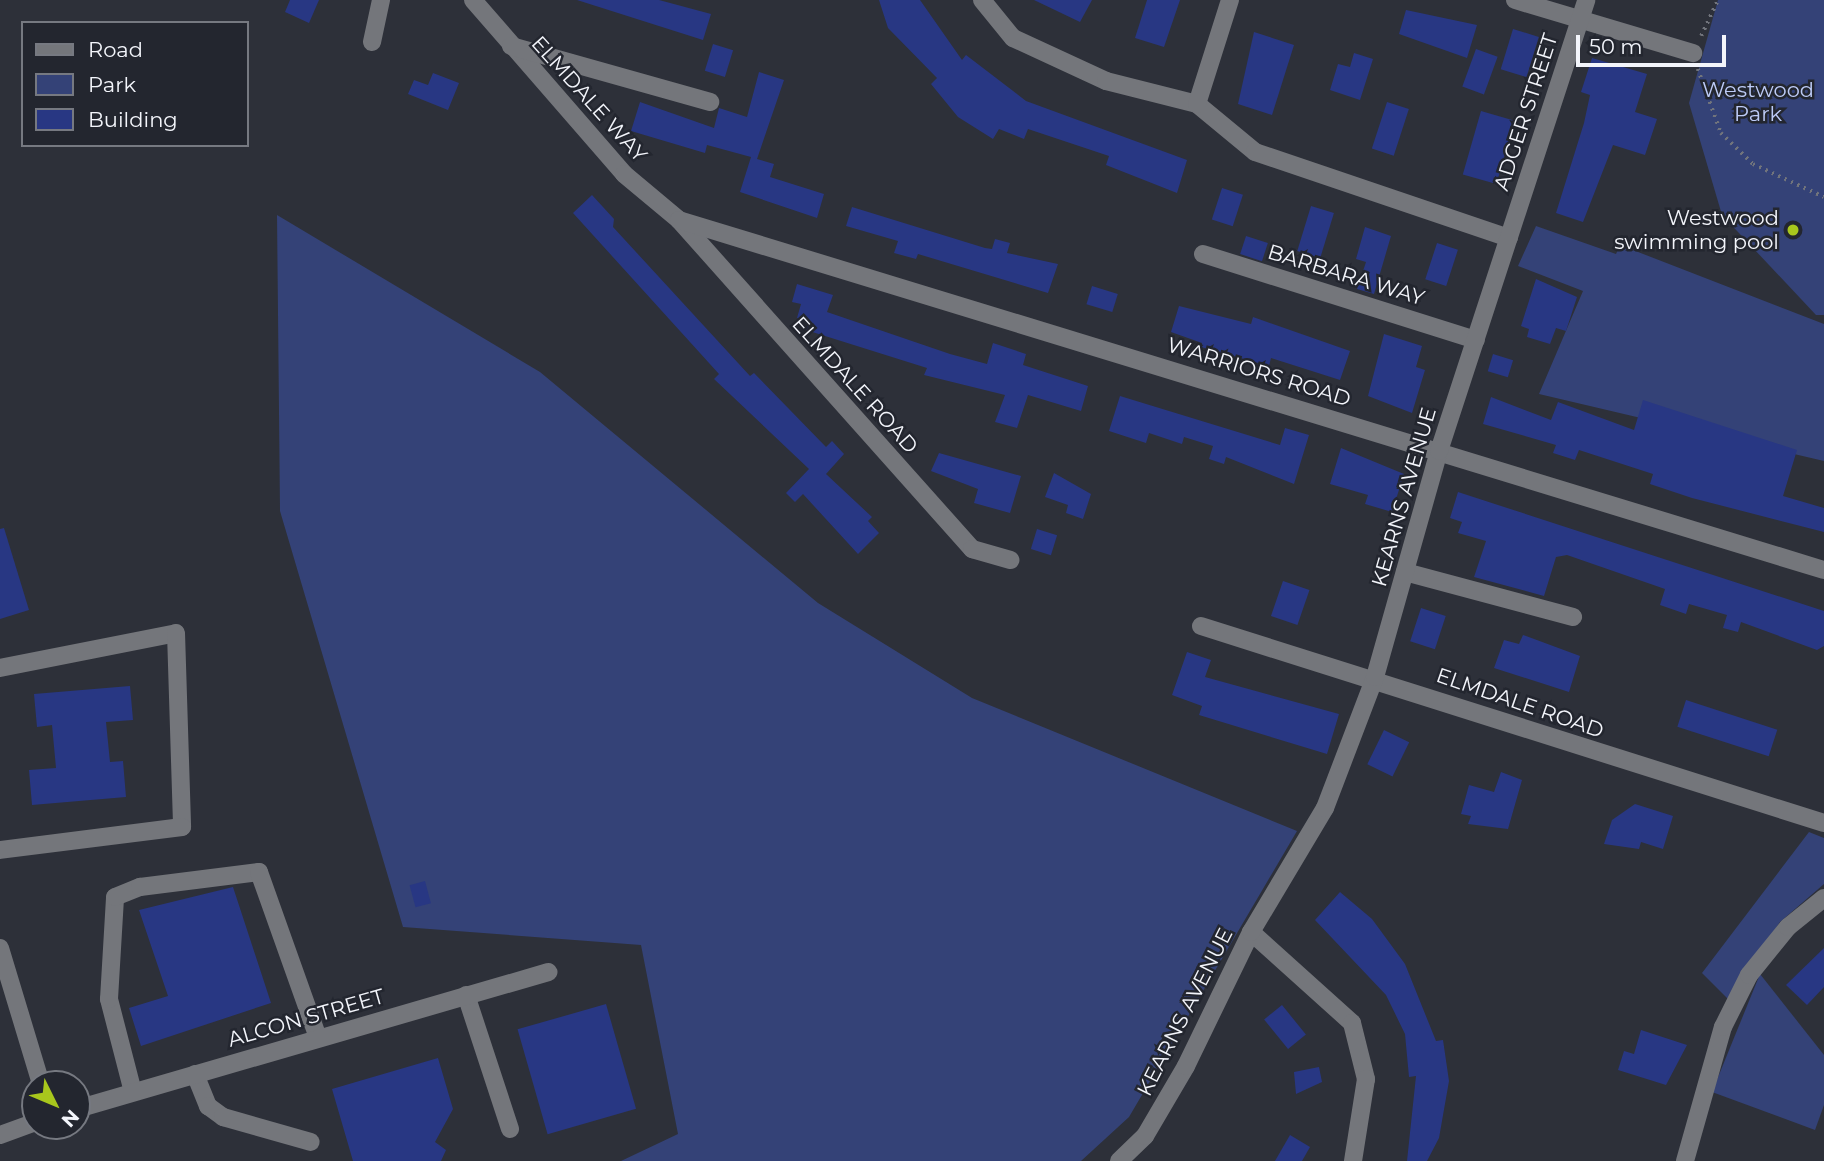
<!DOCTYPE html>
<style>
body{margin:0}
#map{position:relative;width:1824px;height:1161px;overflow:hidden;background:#2d3039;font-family:Montserrat,sans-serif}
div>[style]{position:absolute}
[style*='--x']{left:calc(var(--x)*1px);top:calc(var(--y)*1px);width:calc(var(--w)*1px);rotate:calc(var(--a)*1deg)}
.green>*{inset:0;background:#344277}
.building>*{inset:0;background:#283783;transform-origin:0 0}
.path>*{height:3.5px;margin-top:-1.75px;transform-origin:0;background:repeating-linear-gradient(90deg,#71747c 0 2px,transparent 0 7px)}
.minor>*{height:18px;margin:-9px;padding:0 9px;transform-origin:9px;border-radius:9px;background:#74767b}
.dots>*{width:19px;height:19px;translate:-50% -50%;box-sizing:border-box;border:4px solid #23262f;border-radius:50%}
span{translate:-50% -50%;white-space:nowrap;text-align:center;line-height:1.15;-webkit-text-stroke:5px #23262f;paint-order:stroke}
.park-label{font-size:21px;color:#bdcbf7}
.street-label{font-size:21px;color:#f3f5fb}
.poi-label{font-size:21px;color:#f3f5fb}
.right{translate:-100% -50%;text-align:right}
.legend{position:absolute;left:21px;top:21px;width:228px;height:126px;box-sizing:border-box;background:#23262f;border:2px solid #767981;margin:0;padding:9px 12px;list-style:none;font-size:21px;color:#f3f5fb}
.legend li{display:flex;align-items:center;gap:14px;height:35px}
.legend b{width:35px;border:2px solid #767981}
.north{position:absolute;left:21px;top:1070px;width:70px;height:70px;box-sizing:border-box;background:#23262f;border:2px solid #767981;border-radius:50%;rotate:133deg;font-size:19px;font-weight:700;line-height:28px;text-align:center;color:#f3f5fb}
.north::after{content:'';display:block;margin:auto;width:24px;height:32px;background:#a8c71d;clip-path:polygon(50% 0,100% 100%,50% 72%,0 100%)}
.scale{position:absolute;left:1576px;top:35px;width:150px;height:32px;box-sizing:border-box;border:4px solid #f3f5fb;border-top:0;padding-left:9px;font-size:21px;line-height:24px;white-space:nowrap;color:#f3f5fb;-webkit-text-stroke:5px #23262f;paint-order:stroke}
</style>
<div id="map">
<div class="green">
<div style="clip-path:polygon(1718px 0,1824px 0,1824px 315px,1816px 315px,1722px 215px,1689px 103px)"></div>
<div style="clip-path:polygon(277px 215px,540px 372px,818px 603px,972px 698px,1297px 831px,1129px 1117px,1081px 1161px,621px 1161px,678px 1134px,641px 945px,403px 927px,280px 511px)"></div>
<div style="clip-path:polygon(1536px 226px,1616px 254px,1620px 245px,1824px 324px,1824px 461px,1539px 394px,1583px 291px,1518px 266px)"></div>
<div style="clip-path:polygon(1809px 832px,1824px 838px,1824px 884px,1780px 922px,1728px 999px,1702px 973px)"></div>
<div style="clip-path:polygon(1760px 974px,1824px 1055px,1824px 1105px,1815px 1130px,1712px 1092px)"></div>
</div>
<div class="building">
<div style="clip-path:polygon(290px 0,319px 0,309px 23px,285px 12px)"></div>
<div style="clip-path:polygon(577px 0,659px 0,711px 14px,703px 40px)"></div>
<div style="clip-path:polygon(879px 0,920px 0,962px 60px,966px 55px,1026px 101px,1187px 160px,1177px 193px,1106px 165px,1109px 156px,1028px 129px,1024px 139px,999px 129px,993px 139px,958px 117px,931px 84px,937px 78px,888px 28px)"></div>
<div style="clip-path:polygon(1034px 0,1092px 0,1080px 22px)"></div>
<div style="clip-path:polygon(1147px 0,1180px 0,1164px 47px,1135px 38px)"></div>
<div style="clip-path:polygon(1406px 10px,1477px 25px,1467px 58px,1399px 34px)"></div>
<div style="left:1513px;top:29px;width:27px;height:42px;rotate:17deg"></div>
<div style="clip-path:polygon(1254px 32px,1294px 45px,1272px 115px,1238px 104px)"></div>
<div style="left:713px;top:44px;width:21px;height:28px;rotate:17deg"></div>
<div style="left:1476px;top:49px;width:23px;height:40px;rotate:20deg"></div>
<div style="clip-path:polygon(1354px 53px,1373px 59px,1360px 100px,1330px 90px,1338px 64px,1350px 67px)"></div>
<div style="clip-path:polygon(1592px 58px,1647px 74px,1635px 112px,1657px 119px,1645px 155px,1613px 145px,1583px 222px,1556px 213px,1584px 123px,1590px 95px,1581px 92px)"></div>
<div style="clip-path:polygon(759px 72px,784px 80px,757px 159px,774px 164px,770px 177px,824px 194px,817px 218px,740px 192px,751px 157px,707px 145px,705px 153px,631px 131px,640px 102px,714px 128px,719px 108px,747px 117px)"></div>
<div style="clip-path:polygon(433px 73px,459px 83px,448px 110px,408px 94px,414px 80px,428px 85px)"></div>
<div style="left:1387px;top:102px;width:23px;height:49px;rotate:18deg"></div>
<div style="left:1481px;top:111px;width:35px;height:66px;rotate:16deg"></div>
<div style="left:1222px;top:188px;width:22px;height:33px;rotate:18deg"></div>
<div style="clip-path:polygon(592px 195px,614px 219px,613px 227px,750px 376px,754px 373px,826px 447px,832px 441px,844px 454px,826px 474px,872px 517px,868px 521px,879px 533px,858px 554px,803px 494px,795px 502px,786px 493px,809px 469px,714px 379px,719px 374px,573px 213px)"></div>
<div style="left:1311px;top:206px;width:24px;height:47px;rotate:17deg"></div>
<div style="clip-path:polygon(852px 207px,985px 248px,992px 249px,995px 239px,1010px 243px,1007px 253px,1058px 264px,1048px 293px,918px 254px,916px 259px,894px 253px,898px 241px,846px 226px)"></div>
<div style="clip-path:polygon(1365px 227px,1391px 236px,1374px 294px,1357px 289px,1366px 262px,1356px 259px)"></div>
<div style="left:1246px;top:236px;width:23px;height:19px;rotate:18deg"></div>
<div style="left:1437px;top:243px;width:22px;height:38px;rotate:18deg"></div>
<div style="clip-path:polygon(1536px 279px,1577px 297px,1566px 331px,1556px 328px,1550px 344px,1527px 337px,1529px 329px,1521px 326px)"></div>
<div style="clip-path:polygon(797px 284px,833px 295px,827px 312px,950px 354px,987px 364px,993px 343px,1026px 354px,1023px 365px,1088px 386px,1081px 411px,1028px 395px,1017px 428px,995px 422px,1005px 395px,924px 375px,927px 368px,806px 330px,808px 322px,797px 318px,801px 304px,792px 302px)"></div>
<div style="left:1092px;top:286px;width:27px;height:19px;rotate:17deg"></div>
<div style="clip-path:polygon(1179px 306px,1251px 324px,1253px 317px,1350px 351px,1340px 380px,1271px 358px,1269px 366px,1201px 347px,1202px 343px,1171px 332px)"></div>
<div style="clip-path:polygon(1384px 334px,1422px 346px,1416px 367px,1425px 370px,1412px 413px,1368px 396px)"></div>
<div style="left:1493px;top:354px;width:21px;height:18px;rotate:17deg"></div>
<div style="clip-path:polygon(1120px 396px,1280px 445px,1285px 428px,1309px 435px,1294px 484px,1226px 457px,1224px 464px,1209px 459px,1213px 446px,1184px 437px,1182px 444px,1149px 433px,1146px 443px,1109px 431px)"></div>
<div style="clip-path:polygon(1491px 397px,1551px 420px,1558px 402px,1634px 430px,1643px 400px,1797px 450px,1783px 496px,1824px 508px,1824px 532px,1692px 498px,1650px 484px,1653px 474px,1579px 450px,1575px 460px,1553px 453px,1556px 445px,1483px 424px)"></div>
<div style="clip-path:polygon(1341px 448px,1404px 474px,1392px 512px,1365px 504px,1368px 495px,1330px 484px)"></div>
<div style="clip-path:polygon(939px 453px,1021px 476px,1010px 513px,974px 503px,978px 489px,931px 471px)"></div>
<div style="clip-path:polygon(1054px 473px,1091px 494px,1083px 519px,1066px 513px,1068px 505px,1045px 497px)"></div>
<div style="clip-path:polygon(1458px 492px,1824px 611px,1824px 646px,1817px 650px,1741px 622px,1738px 632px,1723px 628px,1727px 615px,1689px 604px,1686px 614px,1660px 605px,1665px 589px,1567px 555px,1556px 557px,1544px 596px,1474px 577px,1486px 541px,1458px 533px,1462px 522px,1450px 518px)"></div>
<div style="clip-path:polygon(4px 528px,29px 610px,0 619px,0 529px)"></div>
<div style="left:1037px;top:529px;width:21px;height:21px;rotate:17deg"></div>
<div style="left:1283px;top:581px;width:28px;height:37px;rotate:19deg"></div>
<div style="left:1421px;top:608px;width:26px;height:35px;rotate:18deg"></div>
<div style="clip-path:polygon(1523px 635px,1580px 656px,1569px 692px,1494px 668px,1504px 640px,1519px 644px)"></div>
<div style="clip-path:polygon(1187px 652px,1211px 660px,1205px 677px,1339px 714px,1327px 754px,1199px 715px,1202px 706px,1172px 695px)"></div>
<div style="clip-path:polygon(130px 686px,133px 720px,106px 722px,110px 762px,123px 761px,126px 797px,32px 805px,29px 770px,56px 768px,52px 725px,37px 727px,34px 694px)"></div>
<div style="left:1686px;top:700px;width:96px;height:28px;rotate:18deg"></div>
<div style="left:1384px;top:730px;width:28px;height:38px;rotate:26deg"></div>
<div style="clip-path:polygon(1501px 772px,1522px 780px,1508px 829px,1468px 824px,1471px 816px,1461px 814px,1469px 785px,1494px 792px)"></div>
<div style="clip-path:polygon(1635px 804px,1673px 816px,1663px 849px,1641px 842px,1639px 849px,1604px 844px,1612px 820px)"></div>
<div style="left:425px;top:881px;width:23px;height:16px;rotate:75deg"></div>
<div style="clip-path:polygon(233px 887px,271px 1003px,141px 1046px,129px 1008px,168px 996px,139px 910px)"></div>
<div style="clip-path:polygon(1340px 892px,1372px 919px,1405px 964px,1436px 1041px,1443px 1040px,1449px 1081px,1439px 1138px,1427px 1161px,1407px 1161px,1416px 1076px,1409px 1077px,1405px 1034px,1386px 995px,1315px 920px)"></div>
<div style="clip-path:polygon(1824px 948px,1824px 987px,1807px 1005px,1786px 985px)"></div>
<div style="left:606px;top:1004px;width:109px;height:92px;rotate:74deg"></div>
<div style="left:1282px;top:1005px;width:38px;height:23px;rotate:51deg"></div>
<div style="clip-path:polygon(1641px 1030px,1687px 1045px,1666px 1085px,1618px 1070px,1624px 1051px,1634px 1054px)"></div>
<div style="clip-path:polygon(438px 1058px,453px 1109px,435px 1142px,446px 1150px,441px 1161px,353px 1161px,332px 1089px)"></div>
<div style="clip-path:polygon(1319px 1067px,1322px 1082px,1296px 1094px,1294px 1072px)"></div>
<div style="clip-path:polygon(1290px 1135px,1310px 1147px,1302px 1161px,1275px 1161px)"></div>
</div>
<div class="path">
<div style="--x:1701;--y:36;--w:40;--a:-65"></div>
<div style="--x:1698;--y:69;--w:68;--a:70.2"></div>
<div style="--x:1721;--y:133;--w:45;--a:44.1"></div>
<div style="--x:1753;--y:164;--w:78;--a:24.9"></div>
</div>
<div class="minor">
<div style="--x:473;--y:0;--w:230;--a:49"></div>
<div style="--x:624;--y:174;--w:72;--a:39.9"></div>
<div style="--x:679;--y:220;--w:441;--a:48.3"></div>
<div style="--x:972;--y:549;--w:40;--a:16"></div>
<div style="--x:982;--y:0;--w:49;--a:50.8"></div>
<div style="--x:1013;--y:38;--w:102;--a:24.8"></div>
<div style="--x:1106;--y:81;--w:94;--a:14.2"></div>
<div style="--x:1515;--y:0;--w:186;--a:16.6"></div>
<div style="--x:372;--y:42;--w:43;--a:-77.9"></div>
<div style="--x:511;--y:46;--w:207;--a:15.7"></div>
<div style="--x:1197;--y:104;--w:75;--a:39.6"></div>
<div style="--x:1255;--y:152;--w:268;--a:18.7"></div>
<div style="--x:1197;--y:104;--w:109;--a:-72.4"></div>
<div style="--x:679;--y:220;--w:1197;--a:17"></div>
<div style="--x:1203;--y:254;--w:286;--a:17.5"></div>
<div style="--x:1405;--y:572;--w:174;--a:15"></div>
<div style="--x:1201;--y:626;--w:653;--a:17.55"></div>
<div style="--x:0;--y:668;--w:179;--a:-11.2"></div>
<div style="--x:176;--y:633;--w:194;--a:88.2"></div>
<div style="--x:182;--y:827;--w:183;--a:172.8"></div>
<div style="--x:1251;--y:932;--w:136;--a:42"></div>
<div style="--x:1352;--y:1023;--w:58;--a:76"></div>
<div style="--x:1366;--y:1079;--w:83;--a:99"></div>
<div style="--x:0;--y:948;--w:142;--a:73.2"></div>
<div style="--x:466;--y:995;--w:141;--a:71.8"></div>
<div style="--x:195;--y:1074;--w:35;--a:68"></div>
<div style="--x:208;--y:1106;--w:19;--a:36"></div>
<div style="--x:223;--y:1117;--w:91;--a:15.9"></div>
<div style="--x:133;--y:1092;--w:96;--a:-104.5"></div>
<div style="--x:109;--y:999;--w:102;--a:-86.6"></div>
<div style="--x:115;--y:897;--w:27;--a:-22"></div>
<div style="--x:140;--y:887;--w:120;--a:-7.2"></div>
<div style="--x:259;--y:872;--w:176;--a:70.4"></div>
<div style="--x:77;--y:1109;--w:491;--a:-16.2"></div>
<div style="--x:0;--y:1135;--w:37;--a:-20"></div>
<div style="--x:1119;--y:1161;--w:36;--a:-44"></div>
<div style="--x:1145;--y:1136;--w:81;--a:-59.6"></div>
<div style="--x:1186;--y:1066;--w:149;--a:-64.1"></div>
<div style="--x:1251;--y:932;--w:144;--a:-59.2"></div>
<div style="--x:1325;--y:808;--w:140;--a:-69.1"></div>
<div style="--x:1375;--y:677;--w:235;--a:-74.2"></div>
<div style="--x:1439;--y:451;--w:474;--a:-71.9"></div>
<div style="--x:1685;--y:1161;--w:139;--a:-74.2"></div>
<div style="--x:1723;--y:1027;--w:58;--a:-63.4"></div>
<div style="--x:1749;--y:975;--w:62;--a:-50.9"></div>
<div style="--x:1788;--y:927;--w:46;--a:-38.9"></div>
</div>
<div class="dots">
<div style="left:1793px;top:230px;background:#a8c71d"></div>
</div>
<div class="park-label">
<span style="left:1758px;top:102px">Westwood<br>Park</span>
</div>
<div class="street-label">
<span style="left:589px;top:99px;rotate:48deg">ELMDALE WAY</span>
<span style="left:1526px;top:112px;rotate:-72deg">ADGER STREET</span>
<span style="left:1346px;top:275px;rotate:17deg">BARBARA WAY</span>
<span style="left:1259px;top:372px;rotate:17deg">WARRIORS ROAD</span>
<span style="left:855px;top:385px;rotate:48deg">ELMDALE ROAD</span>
<span style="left:1404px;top:497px;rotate:-74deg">KEARNS AVENUE</span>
<span style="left:1520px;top:703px;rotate:19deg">ELMDALE ROAD</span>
<span style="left:1185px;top:1012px;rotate:-63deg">KEARNS AVENUE</span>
<span style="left:306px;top:1018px;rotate:-16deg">ALCON STREET</span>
</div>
<div class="poi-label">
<span class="right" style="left:1779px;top:230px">Westwood<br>swimming pool</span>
</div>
<ul class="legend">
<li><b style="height:9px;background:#74767b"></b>Road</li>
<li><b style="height:19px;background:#344277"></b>Park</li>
<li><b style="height:19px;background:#283783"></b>Building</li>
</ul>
<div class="north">N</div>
<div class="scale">50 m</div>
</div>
